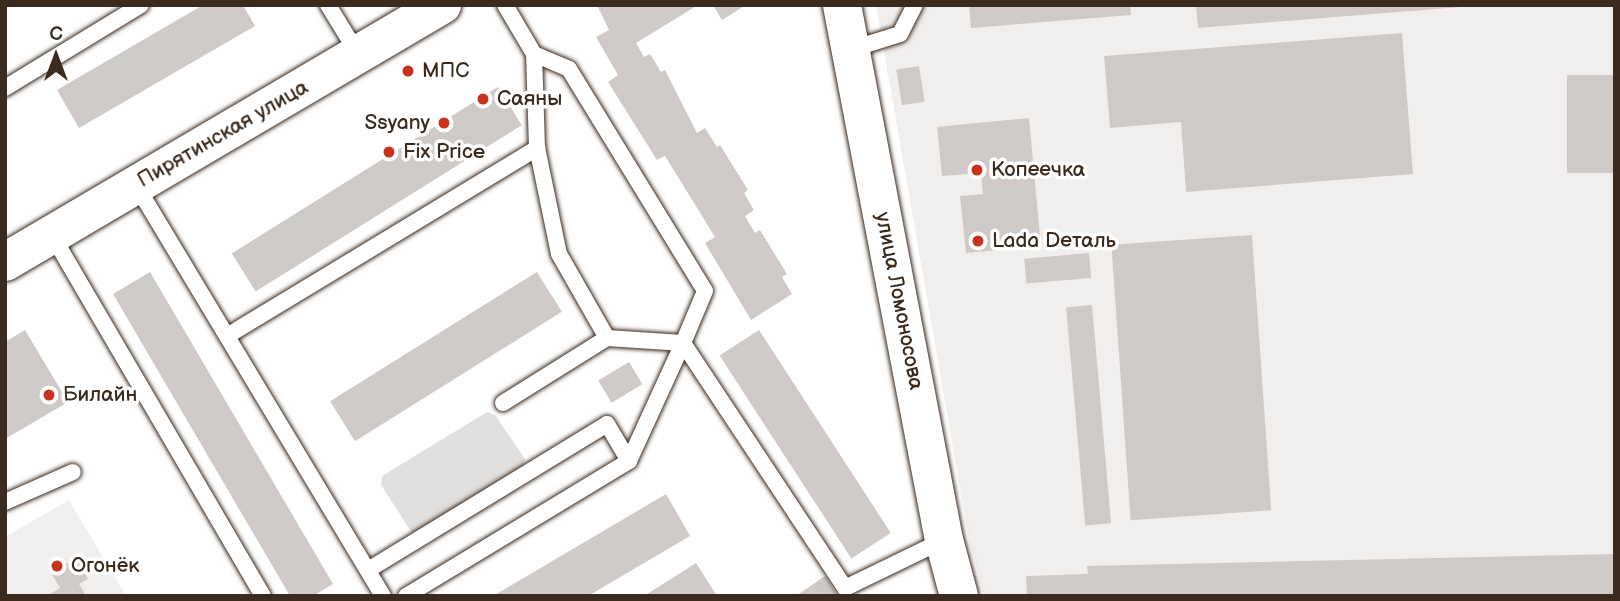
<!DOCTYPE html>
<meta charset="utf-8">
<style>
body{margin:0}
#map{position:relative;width:1620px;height:601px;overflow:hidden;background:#fff;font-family:"Balsamiq Sans",sans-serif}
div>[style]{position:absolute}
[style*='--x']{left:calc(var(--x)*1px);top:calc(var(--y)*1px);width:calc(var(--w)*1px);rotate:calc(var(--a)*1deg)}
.built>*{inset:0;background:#f1efee}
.green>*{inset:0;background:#e2e0de}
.building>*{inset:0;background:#cfcac7;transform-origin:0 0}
.roads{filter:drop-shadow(0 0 2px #3b2a1e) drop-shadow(0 0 2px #3b2a1e)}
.service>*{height:16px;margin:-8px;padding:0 8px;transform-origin:8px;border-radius:8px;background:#fff}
.tertiary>*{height:38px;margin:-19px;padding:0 19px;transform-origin:19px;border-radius:19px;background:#fff}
.dots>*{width:19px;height:19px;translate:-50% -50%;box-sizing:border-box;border:4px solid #fff;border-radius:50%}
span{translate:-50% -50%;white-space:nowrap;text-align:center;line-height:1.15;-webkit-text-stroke:7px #fff;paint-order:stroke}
.poi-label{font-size:21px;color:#3b2a1e}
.left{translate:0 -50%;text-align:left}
.right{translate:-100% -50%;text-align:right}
.street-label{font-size:21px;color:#3b2a1e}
.frame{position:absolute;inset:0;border:7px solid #3b2a1e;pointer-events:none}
.north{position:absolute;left:21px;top:21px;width:70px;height:70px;-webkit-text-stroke:5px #fff;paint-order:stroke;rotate:0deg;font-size:19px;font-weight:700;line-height:28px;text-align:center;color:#3b2a1e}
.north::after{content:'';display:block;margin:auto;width:24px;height:32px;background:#3b2a1e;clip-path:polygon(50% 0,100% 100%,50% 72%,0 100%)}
</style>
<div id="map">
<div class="built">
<div style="clip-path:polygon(876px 5px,1615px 5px,1615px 596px,984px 596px,969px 540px)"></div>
<div style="clip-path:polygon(69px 500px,126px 596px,5px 596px,5px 537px)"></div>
</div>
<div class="green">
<div style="clip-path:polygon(487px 412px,495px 415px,525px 459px,522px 469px,412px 533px,381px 485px,382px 476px)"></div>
</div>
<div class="building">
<div style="clip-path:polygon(203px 5px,243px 5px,255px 26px,79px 128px,57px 90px)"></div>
<div style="clip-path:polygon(597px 5px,698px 5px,636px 43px,644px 57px,650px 54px,661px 72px,665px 70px,697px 133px,705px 128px,717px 147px,720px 145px,748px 190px,744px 193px,754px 210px,745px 216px,755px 233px,760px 230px,787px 274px,782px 277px,792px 294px,751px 320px,705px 243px,715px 237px,665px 156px,657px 160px,608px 82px,618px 75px,596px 37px,609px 30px)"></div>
<div style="clip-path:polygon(713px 5px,746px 5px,722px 20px)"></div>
<div style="clip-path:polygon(969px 5px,1130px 5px,1131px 15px,971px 28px)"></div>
<div style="clip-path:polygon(1196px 5px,1461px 5px,1461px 7px,1198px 28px)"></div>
<div style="clip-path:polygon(1402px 33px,1413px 174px,1186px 192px,1181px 122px,1110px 128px,1104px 56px)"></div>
<div style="left:919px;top:66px;width:36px;height:23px;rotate:81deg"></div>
<div style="left:1615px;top:75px;width:98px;height:48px;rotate:90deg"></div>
<div style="left:498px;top:87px;width:45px;height:314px;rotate:58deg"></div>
<div style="clip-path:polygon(1029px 118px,1041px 246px,966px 253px,960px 196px,983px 194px,981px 173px,942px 176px,937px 127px)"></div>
<div style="left:1252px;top:235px;width:276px;height:141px;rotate:86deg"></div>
<div style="left:1089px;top:253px;width:25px;height:65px;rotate:85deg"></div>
<div style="clip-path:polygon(150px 272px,333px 584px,313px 596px,290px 596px,113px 294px)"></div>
<div style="left:537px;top:272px;width:47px;height:244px;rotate:58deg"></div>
<div style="left:1092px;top:305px;width:219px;height:26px;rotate:85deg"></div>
<div style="clip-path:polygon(25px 330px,68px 402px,5px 439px,5px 342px)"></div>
<div style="left:759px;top:330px;width:242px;height:47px;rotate:57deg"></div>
<div style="left:629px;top:362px;width:26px;height:36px;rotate:59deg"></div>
<div style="clip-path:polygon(666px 494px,690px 536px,588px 596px,493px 596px)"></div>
<div style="clip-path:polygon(1615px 554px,1615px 596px,1027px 596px,1026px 576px,1088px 574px,1087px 566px)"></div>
<div style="clip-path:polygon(76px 558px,88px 579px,79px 584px,86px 596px,47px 596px,60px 588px,51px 573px)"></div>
<div style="clip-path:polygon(696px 563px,717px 596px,644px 596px)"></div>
<div style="clip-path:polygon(825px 576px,838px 596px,796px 596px)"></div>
</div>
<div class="roads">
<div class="service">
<div style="--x:328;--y:5;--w:57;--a:58.5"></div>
<div style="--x:852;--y:49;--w:50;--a:-17.4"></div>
<div style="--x:900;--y:34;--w:33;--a:-63"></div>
<div style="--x:534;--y:54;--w:38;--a:23"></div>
<div style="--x:569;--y:69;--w:260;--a:58.5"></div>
<div style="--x:705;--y:291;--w:56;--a:112.9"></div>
<div style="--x:683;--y:343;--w:76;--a:-176.2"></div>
<div style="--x:5;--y:88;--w:159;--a:-31.4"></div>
<div style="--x:136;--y:185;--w:480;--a:59"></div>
<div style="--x:52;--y:235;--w:418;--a:59.7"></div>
<div style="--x:227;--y:336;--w:363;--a:-31.2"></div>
<div style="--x:537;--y:148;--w:94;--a:-91.8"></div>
<div style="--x:534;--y:54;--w:57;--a:-120.6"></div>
<div style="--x:503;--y:403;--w:123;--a:-32"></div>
<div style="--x:607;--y:338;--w:97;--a:-119.7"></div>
<div style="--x:559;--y:254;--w:108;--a:-101.7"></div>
<div style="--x:5;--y:502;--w:74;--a:-23.8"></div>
<div style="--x:368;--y:570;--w:280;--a:-31.4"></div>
<div style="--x:607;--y:424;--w:43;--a:59.3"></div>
<div style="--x:406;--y:596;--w:261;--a:-31.2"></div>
<div style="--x:629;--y:461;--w:130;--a:-65.4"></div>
<div style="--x:683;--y:343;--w:294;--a:56.5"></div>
<div style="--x:845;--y:588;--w:110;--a:-25.9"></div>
</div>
<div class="tertiary">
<div style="--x:842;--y:5;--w:545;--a:79.21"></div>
<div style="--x:944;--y:540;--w:58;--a:75"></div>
<div style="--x:5;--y:262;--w:507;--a:-30.46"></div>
</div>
</div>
<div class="dots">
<div style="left:408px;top:71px;background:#c8321e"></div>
<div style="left:483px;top:99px;background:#c8321e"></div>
<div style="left:444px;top:123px;background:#c8321e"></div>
<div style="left:389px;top:152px;background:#c8321e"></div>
<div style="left:977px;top:170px;background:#c8321e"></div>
<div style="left:978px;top:241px;background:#c8321e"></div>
<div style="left:49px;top:395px;background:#c8321e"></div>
<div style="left:57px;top:566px;background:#c8321e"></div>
</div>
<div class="poi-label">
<span class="left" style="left:422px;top:71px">МПС</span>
<span class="left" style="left:497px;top:99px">Саяны</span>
<span class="right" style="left:430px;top:123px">Ssyany</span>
<span class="left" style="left:403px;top:152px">Fix Price</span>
<span class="left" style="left:991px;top:170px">Копеечка</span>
<span class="left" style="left:992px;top:241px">Lada Dеталь</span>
<span class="left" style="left:63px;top:395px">Билайн</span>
<span class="left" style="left:71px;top:566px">Огонёк</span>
</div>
<div class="street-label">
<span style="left:223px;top:134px;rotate:-30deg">Пирятинская улица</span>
<span style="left:899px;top:301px;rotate:79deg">улица Ломоносова</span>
</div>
<div class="frame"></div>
<div class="north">С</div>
</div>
